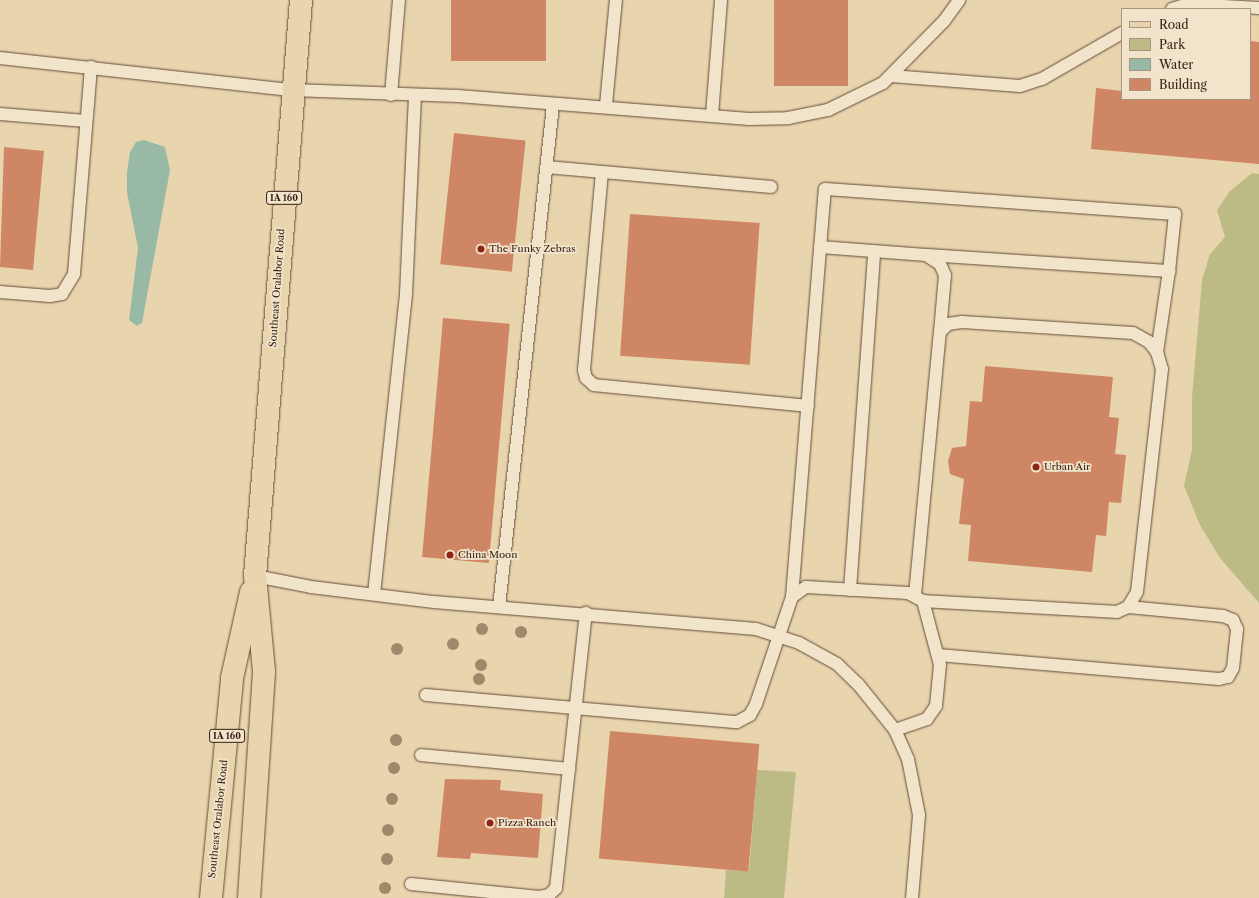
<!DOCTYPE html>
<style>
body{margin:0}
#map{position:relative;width:1259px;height:898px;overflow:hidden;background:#e9d5ad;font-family:"Libre Caslon Text",serif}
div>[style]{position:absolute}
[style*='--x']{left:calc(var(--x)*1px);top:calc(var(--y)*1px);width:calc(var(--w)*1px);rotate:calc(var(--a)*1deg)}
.green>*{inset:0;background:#bdbb85}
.water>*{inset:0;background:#98b9a6}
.building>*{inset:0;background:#ce8664;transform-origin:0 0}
.roads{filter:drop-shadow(0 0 1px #634b3a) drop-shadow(0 0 1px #634b3a)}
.lane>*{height:12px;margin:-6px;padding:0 6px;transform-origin:6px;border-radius:6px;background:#f1e4ca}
.primary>*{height:22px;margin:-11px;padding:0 11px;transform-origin:11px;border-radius:11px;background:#e9d5ad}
.trees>*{width:12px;height:12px;margin:-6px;border-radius:50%;background:#9d8a6b}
.dots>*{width:11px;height:11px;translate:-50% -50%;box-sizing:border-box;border:2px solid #f1e4ca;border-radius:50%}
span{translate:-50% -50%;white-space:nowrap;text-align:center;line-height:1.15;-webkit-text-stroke:3.5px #f1e4ca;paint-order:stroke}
.shield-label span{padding:1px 3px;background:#f1e4ca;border:1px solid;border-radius:3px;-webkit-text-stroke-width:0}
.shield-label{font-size:9px;color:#361d13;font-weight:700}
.poi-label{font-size:10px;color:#361d13}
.left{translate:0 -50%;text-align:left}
.street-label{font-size:10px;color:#361d13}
.legend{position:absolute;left:1121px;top:8px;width:130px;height:92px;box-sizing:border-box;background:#f1e4ca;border:1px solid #a69481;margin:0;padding:5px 7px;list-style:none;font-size:12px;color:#361d13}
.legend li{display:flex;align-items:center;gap:8px;height:20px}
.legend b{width:20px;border:1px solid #a69481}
</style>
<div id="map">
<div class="green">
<div style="clip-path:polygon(1252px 173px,1259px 174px,1259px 603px,1220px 558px,1200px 525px,1184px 486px,1192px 449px,1192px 397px,1202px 280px,1210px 254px,1225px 237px,1217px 210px,1230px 191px)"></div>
<div style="clip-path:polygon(757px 770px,796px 772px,784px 898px,724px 898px,726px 870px,749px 871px)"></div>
</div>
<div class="water">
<div style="clip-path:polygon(144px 140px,165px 147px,170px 170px,142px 323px,137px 326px,129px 320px,138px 248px,127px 192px,127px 172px,130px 152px,136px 142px)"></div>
</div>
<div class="building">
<div style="left:451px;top:0;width:95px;height:61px"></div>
<div style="left:774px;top:0;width:74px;height:86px"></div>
<div style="clip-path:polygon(1250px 41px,1259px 42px,1259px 164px,1091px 149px,1096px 88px,1122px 91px,1122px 99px,1250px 99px)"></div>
<div style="left:454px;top:133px;width:72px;height:132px;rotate:6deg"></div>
<div style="clip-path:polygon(4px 147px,44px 151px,33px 270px,0 267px)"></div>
<div style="left:630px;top:214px;width:130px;height:142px;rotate:4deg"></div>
<div style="left:443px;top:318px;width:67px;height:240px;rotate:5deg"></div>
<div style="clip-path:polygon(985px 366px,1113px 377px,1109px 417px,1119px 418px,1115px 454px,1126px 455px,1121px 503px,1109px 502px,1106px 536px,1096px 535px,1092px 572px,968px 561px,971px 525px,959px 524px,964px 479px,950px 474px,948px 461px,952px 448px,966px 446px,970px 401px,982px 402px)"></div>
<div style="left:610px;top:731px;width:150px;height:128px;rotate:5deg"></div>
<div style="clip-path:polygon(445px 779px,501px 780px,500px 790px,543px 794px,538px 858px,471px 853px,470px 859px,437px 857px)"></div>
</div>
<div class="roads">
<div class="lane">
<div style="--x:1172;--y:9;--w:17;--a:-17"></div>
<div style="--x:1188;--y:4;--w:71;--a:3.2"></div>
<div style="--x:0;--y:58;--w:294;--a:6.3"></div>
<div style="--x:292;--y:90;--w:166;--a:2.1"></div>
<div style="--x:458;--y:96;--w:292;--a:4.5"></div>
<div style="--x:749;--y:119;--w:39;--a:-1"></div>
<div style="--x:788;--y:118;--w:41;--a:-11.3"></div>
<div style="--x:828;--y:110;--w:61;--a:-26.1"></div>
<div style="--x:883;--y:83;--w:87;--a:-45.5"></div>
<div style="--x:944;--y:21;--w:26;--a:-54"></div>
<div style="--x:891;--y:76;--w:129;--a:4.4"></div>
<div style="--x:1020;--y:86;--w:23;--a:-18"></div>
<div style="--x:1042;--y:79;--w:92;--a:-29.9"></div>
<div style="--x:391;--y:95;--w:95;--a:-85.2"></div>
<div style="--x:606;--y:105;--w:105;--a:-84.6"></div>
<div style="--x:0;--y:114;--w:86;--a:4.7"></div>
<div style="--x:712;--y:115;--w:115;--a:-85.5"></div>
<div style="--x:547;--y:167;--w:225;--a:5.1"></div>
<div style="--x:602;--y:172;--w:199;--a:95.2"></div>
<div style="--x:584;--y:370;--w:8;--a:76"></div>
<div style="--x:586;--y:378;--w:11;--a:41"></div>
<div style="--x:594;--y:385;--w:215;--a:5.6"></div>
<div style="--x:820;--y:247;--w:106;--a:4.3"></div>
<div style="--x:926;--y:255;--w:17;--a:33"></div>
<div style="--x:940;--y:264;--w:12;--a:66"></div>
<div style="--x:945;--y:275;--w:57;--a:95"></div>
<div style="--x:926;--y:255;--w:244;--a:3.8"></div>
<div style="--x:1169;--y:271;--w:82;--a:98.4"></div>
<div style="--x:0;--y:292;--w:50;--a:4.6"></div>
<div style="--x:50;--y:296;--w:12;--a:-9"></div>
<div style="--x:62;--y:294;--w:23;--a:-59"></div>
<div style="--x:74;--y:274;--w:208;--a:-85.3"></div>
<div style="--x:255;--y:576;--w:57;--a:11.1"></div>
<div style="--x:311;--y:587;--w:124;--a:7"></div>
<div style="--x:434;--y:602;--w:323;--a:4.8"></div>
<div style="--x:756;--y:629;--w:45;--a:18"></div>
<div style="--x:799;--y:643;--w:43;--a:28.9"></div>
<div style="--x:837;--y:664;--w:29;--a:44"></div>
<div style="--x:858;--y:684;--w:59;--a:51.2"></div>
<div style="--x:895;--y:730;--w:32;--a:66"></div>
<div style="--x:908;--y:759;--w:57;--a:78.9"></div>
<div style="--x:919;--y:815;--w:83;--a:94.8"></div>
<div style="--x:850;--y:590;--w:339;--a:-85.9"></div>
<div style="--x:374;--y:594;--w:302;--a:-83.9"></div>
<div style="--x:406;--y:294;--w:199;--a:-87.4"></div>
<div style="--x:915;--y:595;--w:264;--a:-84.6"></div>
<div style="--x:940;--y:332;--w:11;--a:-45"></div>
<div style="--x:948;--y:324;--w:14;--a:-8"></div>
<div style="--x:962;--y:322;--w:171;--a:3.7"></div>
<div style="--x:1133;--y:333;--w:18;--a:29"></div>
<div style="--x:1149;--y:342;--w:13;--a:51"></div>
<div style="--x:1157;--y:352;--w:18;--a:74"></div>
<div style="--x:1162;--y:369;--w:224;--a:96.4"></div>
<div style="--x:1137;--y:592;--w:17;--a:121"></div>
<div style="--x:1128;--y:607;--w:12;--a:156"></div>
<div style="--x:1117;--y:612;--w:194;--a:-176.8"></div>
<div style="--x:792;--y:597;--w:409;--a:-85.4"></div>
<div style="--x:825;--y:189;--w:351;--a:4.1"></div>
<div style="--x:1175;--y:214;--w:57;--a:96"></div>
<div style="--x:499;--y:607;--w:505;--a:-83.86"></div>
<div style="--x:938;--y:655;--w:282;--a:4.9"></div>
<div style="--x:1219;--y:679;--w:9;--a:-13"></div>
<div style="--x:1228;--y:677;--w:10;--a:-61"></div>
<div style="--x:1233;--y:668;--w:39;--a:-84"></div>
<div style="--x:1237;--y:629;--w:10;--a:-114"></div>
<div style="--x:1233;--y:620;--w:11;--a:-158"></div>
<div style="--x:1223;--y:616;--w:95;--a:-174.6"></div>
<div style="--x:426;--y:695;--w:312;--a:5"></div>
<div style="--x:737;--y:722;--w:15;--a:-28"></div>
<div style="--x:750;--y:715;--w:13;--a:-61"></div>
<div style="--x:756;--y:704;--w:113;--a:-71.4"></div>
<div style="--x:792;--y:597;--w:17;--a:-36"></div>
<div style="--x:806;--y:587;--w:102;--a:3.4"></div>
<div style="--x:908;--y:593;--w:17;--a:28"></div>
<div style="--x:923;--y:601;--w:66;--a:75.1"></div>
<div style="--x:940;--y:665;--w:41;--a:95.6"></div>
<div style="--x:936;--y:706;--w:16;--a:125"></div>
<div style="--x:927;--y:719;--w:34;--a:161"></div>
<div style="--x:421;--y:755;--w:149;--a:5.4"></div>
<div style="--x:411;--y:884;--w:129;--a:5.8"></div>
<div style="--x:539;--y:897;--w:10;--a:-11"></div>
<div style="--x:549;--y:895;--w:10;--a:-45"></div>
<div style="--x:556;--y:888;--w:277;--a:-83.8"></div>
</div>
<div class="primary">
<div style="--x:211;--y:898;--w:221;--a:-84.5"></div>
<div style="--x:232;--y:678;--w:88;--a:-77.5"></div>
<div style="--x:249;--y:898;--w:227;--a:-86.2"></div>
<div style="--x:264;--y:671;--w:95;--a:-95.4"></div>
<div style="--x:255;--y:576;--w:578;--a:-85.43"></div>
</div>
</div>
<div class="trees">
<div style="left:482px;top:629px"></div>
<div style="left:521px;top:632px"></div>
<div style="left:453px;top:644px"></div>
<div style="left:397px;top:649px"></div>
<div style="left:481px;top:665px"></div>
<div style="left:479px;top:679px"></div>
<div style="left:396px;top:740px"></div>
<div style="left:394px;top:768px"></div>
<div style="left:392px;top:799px"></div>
<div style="left:388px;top:830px"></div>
<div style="left:387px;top:859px"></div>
<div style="left:385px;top:888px"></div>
</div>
<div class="dots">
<div style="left:481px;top:249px;background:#8f2418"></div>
<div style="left:1036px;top:467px;background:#8f2418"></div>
<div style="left:450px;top:555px;background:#8f2418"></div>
<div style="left:490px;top:823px;background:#8f2418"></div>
</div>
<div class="shield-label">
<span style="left:284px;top:198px">IA 160</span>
<span style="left:227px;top:736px">IA 160</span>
</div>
<div class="poi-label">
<span class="left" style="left:489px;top:249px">The Funky Zebras</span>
<span class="left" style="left:1044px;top:467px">Urban Air</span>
<span class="left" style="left:458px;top:555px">China Moon</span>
<span class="left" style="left:498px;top:823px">Pizza Ranch</span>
</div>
<div class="street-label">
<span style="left:277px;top:288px;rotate:-86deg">Southeast Oralabor Road</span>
<span style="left:218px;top:819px;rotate:-84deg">Southeast Oralabor Road</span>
</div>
<ul class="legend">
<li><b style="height:5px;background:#e9d5ad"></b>Road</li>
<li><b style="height:11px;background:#bdbb85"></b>Park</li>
<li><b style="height:11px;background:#98b9a6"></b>Water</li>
<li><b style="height:11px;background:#ce8664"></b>Building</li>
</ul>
</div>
